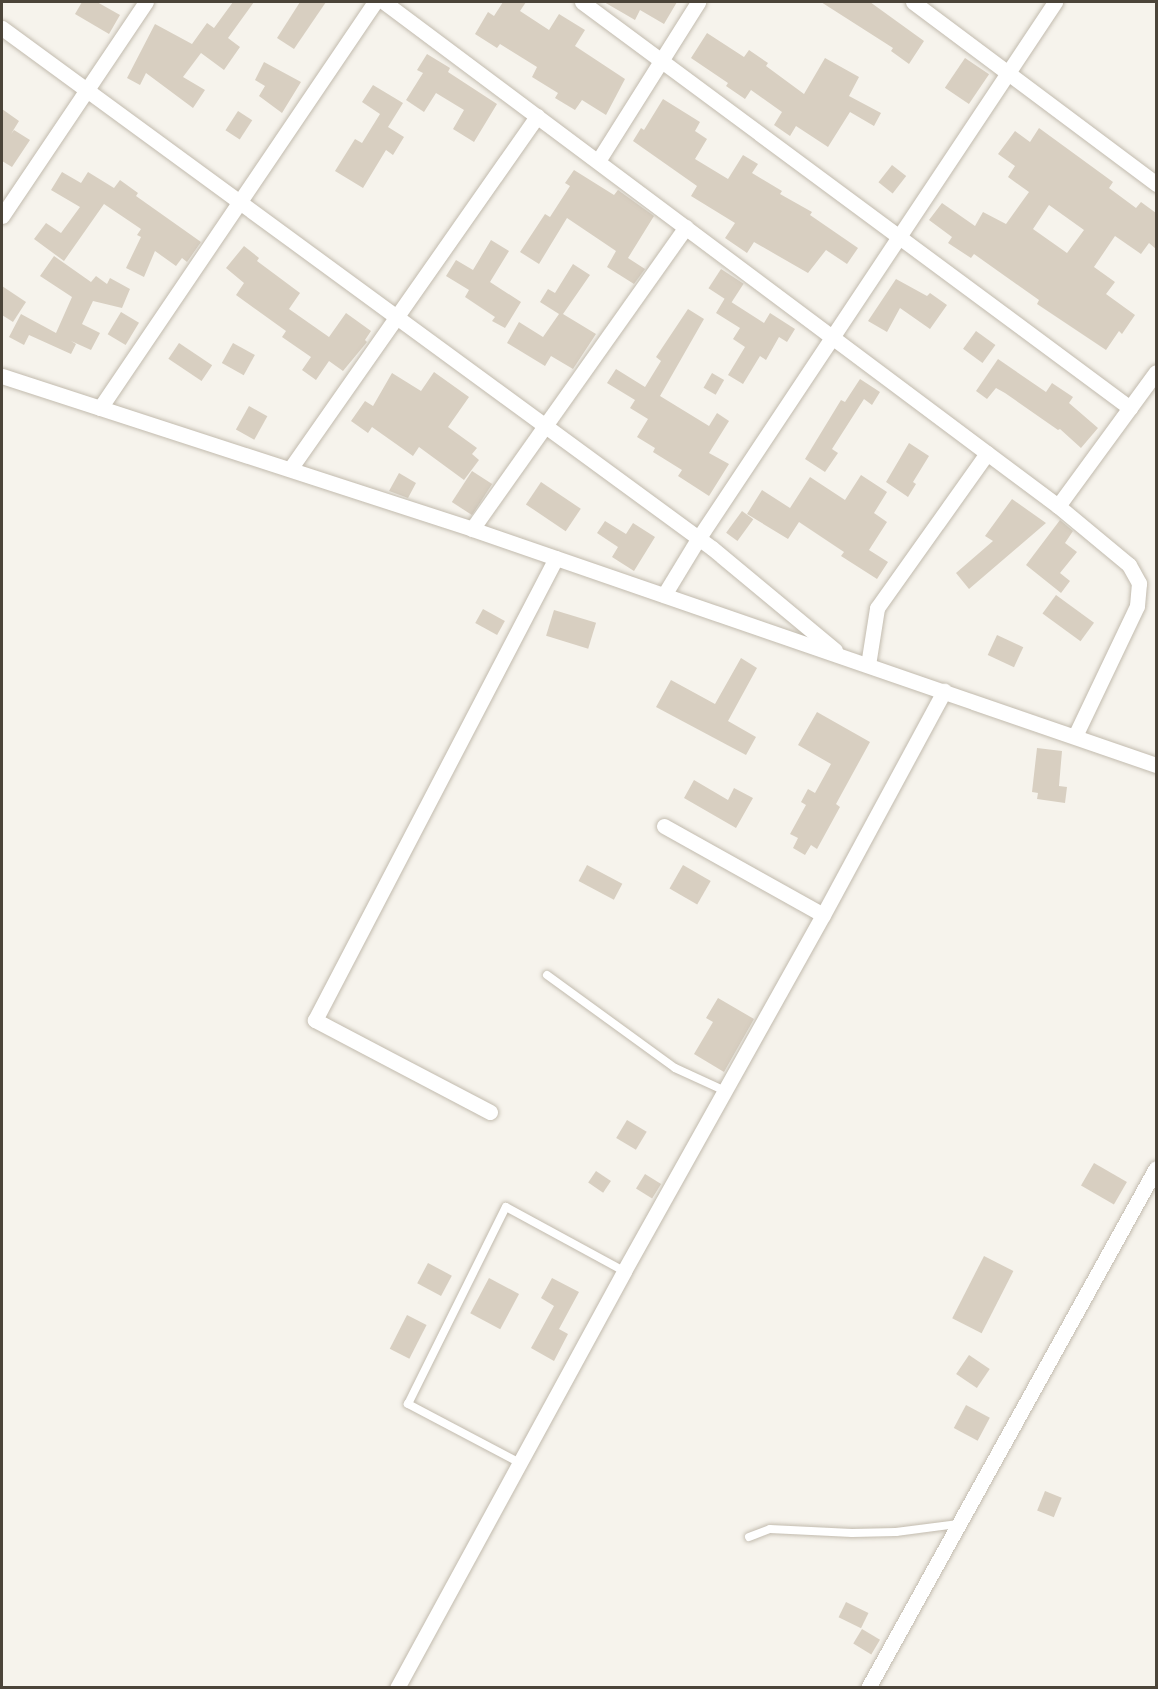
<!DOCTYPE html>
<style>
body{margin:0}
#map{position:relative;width:1158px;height:1689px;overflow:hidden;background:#f6f3ec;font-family:"PT Sans",sans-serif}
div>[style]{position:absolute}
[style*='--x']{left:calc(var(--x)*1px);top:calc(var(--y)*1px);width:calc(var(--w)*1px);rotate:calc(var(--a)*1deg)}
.building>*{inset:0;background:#d8cfc1;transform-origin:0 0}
.roads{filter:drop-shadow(0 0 2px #c2bbae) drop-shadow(0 0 2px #c2bbae)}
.service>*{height:8px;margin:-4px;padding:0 4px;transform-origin:4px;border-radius:4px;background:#fff}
.minor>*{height:15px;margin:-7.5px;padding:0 7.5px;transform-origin:7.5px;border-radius:7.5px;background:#fff}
span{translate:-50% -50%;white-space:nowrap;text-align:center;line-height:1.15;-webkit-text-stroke:6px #fff;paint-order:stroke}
.frame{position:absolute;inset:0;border:3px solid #4b4439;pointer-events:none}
</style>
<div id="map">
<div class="building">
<div style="clip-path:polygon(82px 2px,97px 2px,120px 15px,109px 34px,75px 14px)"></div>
<div style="clip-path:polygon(233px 2px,254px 2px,228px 38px,240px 47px,224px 70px,201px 53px,183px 77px,205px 90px,193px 108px,146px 73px,140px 85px,127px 78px,155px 24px,192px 44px,207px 23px,214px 28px)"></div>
<div style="clip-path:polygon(300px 2px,326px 2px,294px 49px,277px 38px)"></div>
<div style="clip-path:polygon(503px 2px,526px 2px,520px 11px,549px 30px,559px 14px,585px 30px,575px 46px,625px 79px,606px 115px,582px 100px,575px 110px,555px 98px,558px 93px,532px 77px,537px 67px,500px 44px,497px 48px,475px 34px,488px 12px,494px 16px)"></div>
<div style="clip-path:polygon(604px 2px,677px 2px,664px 24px,640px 10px,635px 20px)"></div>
<div style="clip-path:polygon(821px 2px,870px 2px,924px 41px,909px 64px,891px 51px,893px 48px)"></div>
<div style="clip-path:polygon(707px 33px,744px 57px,749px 50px,768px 63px,766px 66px,804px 94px,825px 58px,859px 77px,849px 96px,881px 113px,874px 126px,850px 112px,828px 147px,796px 126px,790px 136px,774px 125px,782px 112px,751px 90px,745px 99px,726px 86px,728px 83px,691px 58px)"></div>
<div style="clip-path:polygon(427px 54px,450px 68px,448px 72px,497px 104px,474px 142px,453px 129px,464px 110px,436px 93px,424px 112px,406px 100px,423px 73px,417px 70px)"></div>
<div style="left:965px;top:58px;width:29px;height:36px;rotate:34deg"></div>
<div style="clip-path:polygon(264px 62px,301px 82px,282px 113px,259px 96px,265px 86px,255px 80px)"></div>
<div style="clip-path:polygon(373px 85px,403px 103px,388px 127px,404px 137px,393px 155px,386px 150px,363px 188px,335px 171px,355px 139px,362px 143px,380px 114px,362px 102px)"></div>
<div style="clip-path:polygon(663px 99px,700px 122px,695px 131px,707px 139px,695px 159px,728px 179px,743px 155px,758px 164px,752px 173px,782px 191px,780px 194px,812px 212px,810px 215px,858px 248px,847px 264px,826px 250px,808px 273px,754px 242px,747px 253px,725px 238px,735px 223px,691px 196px,697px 186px,633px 141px,641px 128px,644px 130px)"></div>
<div style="clip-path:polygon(2px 109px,19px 121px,11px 134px,14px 130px,30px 140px,12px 167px,2px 161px)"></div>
<div style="left:238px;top:111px;width:17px;height:23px;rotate:33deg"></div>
<div style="clip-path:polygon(evenodd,1039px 128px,1113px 182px,1109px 188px,1136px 208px,1141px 202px,1156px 213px,1156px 249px,1149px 243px,1141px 254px,1115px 236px,1094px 267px,1115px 282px,1106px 294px,1135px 315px,1122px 334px,1119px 331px,1106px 350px,1037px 304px,1039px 300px,974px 254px,971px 258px,948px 243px,952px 237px,929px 220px,942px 203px,975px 226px,983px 212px,1006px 224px,1029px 192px,1008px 177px,1015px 166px,998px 154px,1015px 131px,1030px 142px,1039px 128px,1049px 205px,1084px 230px,1067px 253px,1033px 229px,1049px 205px)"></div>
<div style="left:892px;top:165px;width:18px;height:22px;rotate:38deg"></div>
<div style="clip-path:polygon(574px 170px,614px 195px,618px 190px,654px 216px,628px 258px,645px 269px,634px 284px,607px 267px,616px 251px,567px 218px,539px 264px,520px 252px,545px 214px,550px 217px,570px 186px,565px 183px)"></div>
<div style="clip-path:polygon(62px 172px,81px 183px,88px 172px,114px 188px,120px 180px,138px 193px,136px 196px,201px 242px,187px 262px,182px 258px,176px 266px,155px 251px,144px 277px,126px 268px,141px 237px,137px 235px,141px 229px,104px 204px,64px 261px,34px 239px,46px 223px,61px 233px,80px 207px,51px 190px)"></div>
<div style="clip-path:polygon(491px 240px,509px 251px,490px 282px,521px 302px,505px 328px,492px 321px,495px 317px,465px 297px,469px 290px,446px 276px,456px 260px,473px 270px)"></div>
<div style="clip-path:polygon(244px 246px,259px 258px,257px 261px,300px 293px,289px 309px,329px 337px,346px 313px,371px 331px,365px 340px,367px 342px,343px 371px,329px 361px,316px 380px,302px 370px,311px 357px,282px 337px,286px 331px,236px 295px,244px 283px,226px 268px)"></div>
<div style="clip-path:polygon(54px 256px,91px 282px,96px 276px,107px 284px,110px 278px,130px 289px,122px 308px,93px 301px,82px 324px,100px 333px,91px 350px,71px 341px,76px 344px,71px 354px,29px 335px,24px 345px,9px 337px,21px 314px,56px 333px,72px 297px,40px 276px)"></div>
<div style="clip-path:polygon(573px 264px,590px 275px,563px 314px,596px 334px,573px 369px,551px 356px,545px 366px,507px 343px,519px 322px,543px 337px,559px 314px,540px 302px,548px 289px,555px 293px)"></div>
<div style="left:721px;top:269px;width:27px;height:23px;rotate:33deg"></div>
<div style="clip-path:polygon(896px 279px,927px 296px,930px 293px,947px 305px,930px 329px,900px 308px,887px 332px,868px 321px)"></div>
<div style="clip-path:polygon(2px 286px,26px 302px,13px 322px,2px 315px)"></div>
<div style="clip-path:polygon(725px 298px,764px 323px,770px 313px,795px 329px,787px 342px,779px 337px,766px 360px,760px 356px,743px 384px,728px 375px,745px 347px,733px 339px,740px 328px,716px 313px)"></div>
<div style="clip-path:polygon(688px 309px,704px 319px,660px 396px,709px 426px,717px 413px,729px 421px,709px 453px,729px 464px,709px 496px,678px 476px,682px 470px,653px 452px,655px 448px,637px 437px,648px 419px,630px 408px,635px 400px,607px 383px,616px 369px,645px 387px,661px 361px,656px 357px)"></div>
<div style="left:121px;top:312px;width:21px;height:26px;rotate:31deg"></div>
<div style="left:976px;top:331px;width:24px;height:22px;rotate:36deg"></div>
<div style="left:179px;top:343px;width:40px;height:19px;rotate:34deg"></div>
<div style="left:233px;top:343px;width:25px;height:23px;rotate:29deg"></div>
<div style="clip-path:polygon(998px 359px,1046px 392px,1052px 383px,1073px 397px,1069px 403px,1098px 428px,1081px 448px,1060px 429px,1058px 430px,1005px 393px,996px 388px,987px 399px,976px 391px)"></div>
<div style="clip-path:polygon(434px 372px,469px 397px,448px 427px,477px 448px,472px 454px,479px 460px,464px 480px,419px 447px,413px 456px,372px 427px,368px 433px,351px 421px,365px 401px,373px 406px,392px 373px,421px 391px)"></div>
<div style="left:712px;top:373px;width:14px;height:17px;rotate:30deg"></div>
<div style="clip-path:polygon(860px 379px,880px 392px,872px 405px,864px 399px,832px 449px,838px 453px,825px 472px,805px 459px,841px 400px,845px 402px)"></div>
<div style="left:249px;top:406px;width:21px;height:27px;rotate:29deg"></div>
<div style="clip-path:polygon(909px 443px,929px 456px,913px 482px,916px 484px,908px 497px,886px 482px)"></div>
<div style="left:472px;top:471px;width:24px;height:37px;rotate:33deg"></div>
<div style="clip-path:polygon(399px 473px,416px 483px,408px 498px,389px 491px)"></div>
<div style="clip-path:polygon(861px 475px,887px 492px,874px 513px,887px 522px,869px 550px,888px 562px,877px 579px,841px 556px,844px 552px,799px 522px,788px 539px,747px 514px,762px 490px,790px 508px,810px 477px,845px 500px)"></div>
<div style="left:541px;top:482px;width:48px;height:27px;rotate:34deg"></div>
<div style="clip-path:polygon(1012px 499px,1046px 523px,969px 589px,956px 573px,993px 541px,985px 536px)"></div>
<div style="left:742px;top:511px;width:14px;height:27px;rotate:36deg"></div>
<div style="clip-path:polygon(1060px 520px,1073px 531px,1065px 543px,1077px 552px,1060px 573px,1070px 581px,1061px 593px,1026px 565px)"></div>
<div style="clip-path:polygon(605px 521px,626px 534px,633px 523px,655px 537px,634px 571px,612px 557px,618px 547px,597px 533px)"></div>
<div style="left:1056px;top:595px;width:47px;height:23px;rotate:36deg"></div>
<div style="left:483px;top:609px;width:25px;height:16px;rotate:29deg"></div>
<div style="left:554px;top:610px;width:44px;height:27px;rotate:17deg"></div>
<div style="left:997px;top:635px;width:29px;height:22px;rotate:25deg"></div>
<div style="clip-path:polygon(741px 658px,757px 668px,728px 721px,756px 737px,746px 755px,656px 707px,671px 680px,715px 704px)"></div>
<div style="clip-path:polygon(817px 712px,870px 742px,836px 804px,840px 807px,817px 849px,811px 845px,805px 855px,793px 848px,798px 838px,790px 834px,806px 805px,801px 802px,808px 789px,815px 793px,831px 764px,798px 745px)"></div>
<div style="clip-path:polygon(1037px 748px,1062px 751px,1059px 786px,1067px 787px,1065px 803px,1037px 799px,1038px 793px,1032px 792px)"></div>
<div style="clip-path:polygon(694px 780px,728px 800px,734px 788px,753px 798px,736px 828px,684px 798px)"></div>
<div style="left:587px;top:865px;width:40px;height:18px;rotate:28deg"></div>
<div style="left:683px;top:865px;width:32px;height:27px;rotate:30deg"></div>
<div style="clip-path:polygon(718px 998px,754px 1019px,724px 1072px,694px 1054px,713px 1022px,706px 1018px)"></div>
<div style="left:627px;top:1120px;width:23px;height:21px;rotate:31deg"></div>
<div style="left:1094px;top:1163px;width:38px;height:26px;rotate:30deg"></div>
<div style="left:596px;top:1171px;width:18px;height:14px;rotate:34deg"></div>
<div style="left:645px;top:1174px;width:19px;height:17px;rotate:32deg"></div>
<div style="left:984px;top:1256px;width:33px;height:70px;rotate:27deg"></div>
<div style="left:428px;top:1263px;width:27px;height:23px;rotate:28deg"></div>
<div style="left:489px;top:1278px;width:34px;height:40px;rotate:28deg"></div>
<div style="clip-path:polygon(552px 1278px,579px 1292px,559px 1329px,568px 1334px,554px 1361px,531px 1348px,554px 1306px,541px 1298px)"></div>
<div style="left:407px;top:1315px;width:22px;height:38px;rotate:27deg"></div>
<div style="left:969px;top:1355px;width:25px;height:23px;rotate:34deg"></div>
<div style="left:966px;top:1405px;width:27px;height:26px;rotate:28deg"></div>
<div style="left:1045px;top:1491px;width:18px;height:21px;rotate:22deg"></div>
<div style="left:846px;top:1602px;width:25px;height:17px;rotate:26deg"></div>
<div style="left:862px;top:1629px;width:21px;height:17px;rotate:31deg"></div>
</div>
<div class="roads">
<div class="service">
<div style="--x:547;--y:975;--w:158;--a:36"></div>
<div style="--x:675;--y:1068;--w:55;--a:24.7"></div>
<div style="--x:520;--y:1463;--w:127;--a:-152.2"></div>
<div style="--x:408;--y:1404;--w:220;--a:-63.6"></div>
<div style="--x:506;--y:1207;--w:134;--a:28.5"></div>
<div style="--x:749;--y:1537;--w:22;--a:-21"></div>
<div style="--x:770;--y:1529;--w:82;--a:2.8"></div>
<div style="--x:852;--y:1533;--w:44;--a:-1.3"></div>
<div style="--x:896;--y:1532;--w:63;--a:-7.4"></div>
</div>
<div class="minor">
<div style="--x:384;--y:2;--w:842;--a:36.79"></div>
<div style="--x:1058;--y:506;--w:92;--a:39.7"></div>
<div style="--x:1129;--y:565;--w:21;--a:61"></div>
<div style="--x:1139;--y:583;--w:23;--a:95"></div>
<div style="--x:1137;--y:606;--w:144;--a:115.5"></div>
<div style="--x:582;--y:2;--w:682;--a:36.53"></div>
<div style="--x:913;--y:2;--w:304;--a:36.8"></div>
<div style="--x:2;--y:28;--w:880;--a:36.22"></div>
<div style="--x:712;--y:548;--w:160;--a:39.7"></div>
<div style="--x:598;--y:161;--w:188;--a:-57.8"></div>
<div style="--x:2;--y:216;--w:258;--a:-56.1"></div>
<div style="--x:2;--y:376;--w:494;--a:18"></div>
<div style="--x:472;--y:529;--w:724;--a:19.04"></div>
<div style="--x:100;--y:408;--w:490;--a:-55.9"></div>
<div style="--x:290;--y:469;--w:431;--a:-55"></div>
<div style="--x:1058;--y:506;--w:166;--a:-53.8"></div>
<div style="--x:472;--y:529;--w:370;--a:-54.7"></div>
<div style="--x:664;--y:595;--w:66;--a:-58.7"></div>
<div style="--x:698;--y:539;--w:645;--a:-56.38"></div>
<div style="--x:868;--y:665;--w:58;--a:-81"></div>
<div style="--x:877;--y:608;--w:190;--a:-54.6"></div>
<div style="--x:664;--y:826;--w:182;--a:29.2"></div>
<div style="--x:490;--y:1112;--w:198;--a:-152.3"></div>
<div style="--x:315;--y:1020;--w:521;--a:-62.45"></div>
<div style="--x:397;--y:1688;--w:475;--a:-61.4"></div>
<div style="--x:624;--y:1271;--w:408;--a:-60.8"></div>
<div style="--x:823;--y:915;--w:255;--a:-61.6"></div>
<div style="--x:868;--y:1688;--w:594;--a:-61.02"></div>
</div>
</div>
<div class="frame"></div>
</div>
